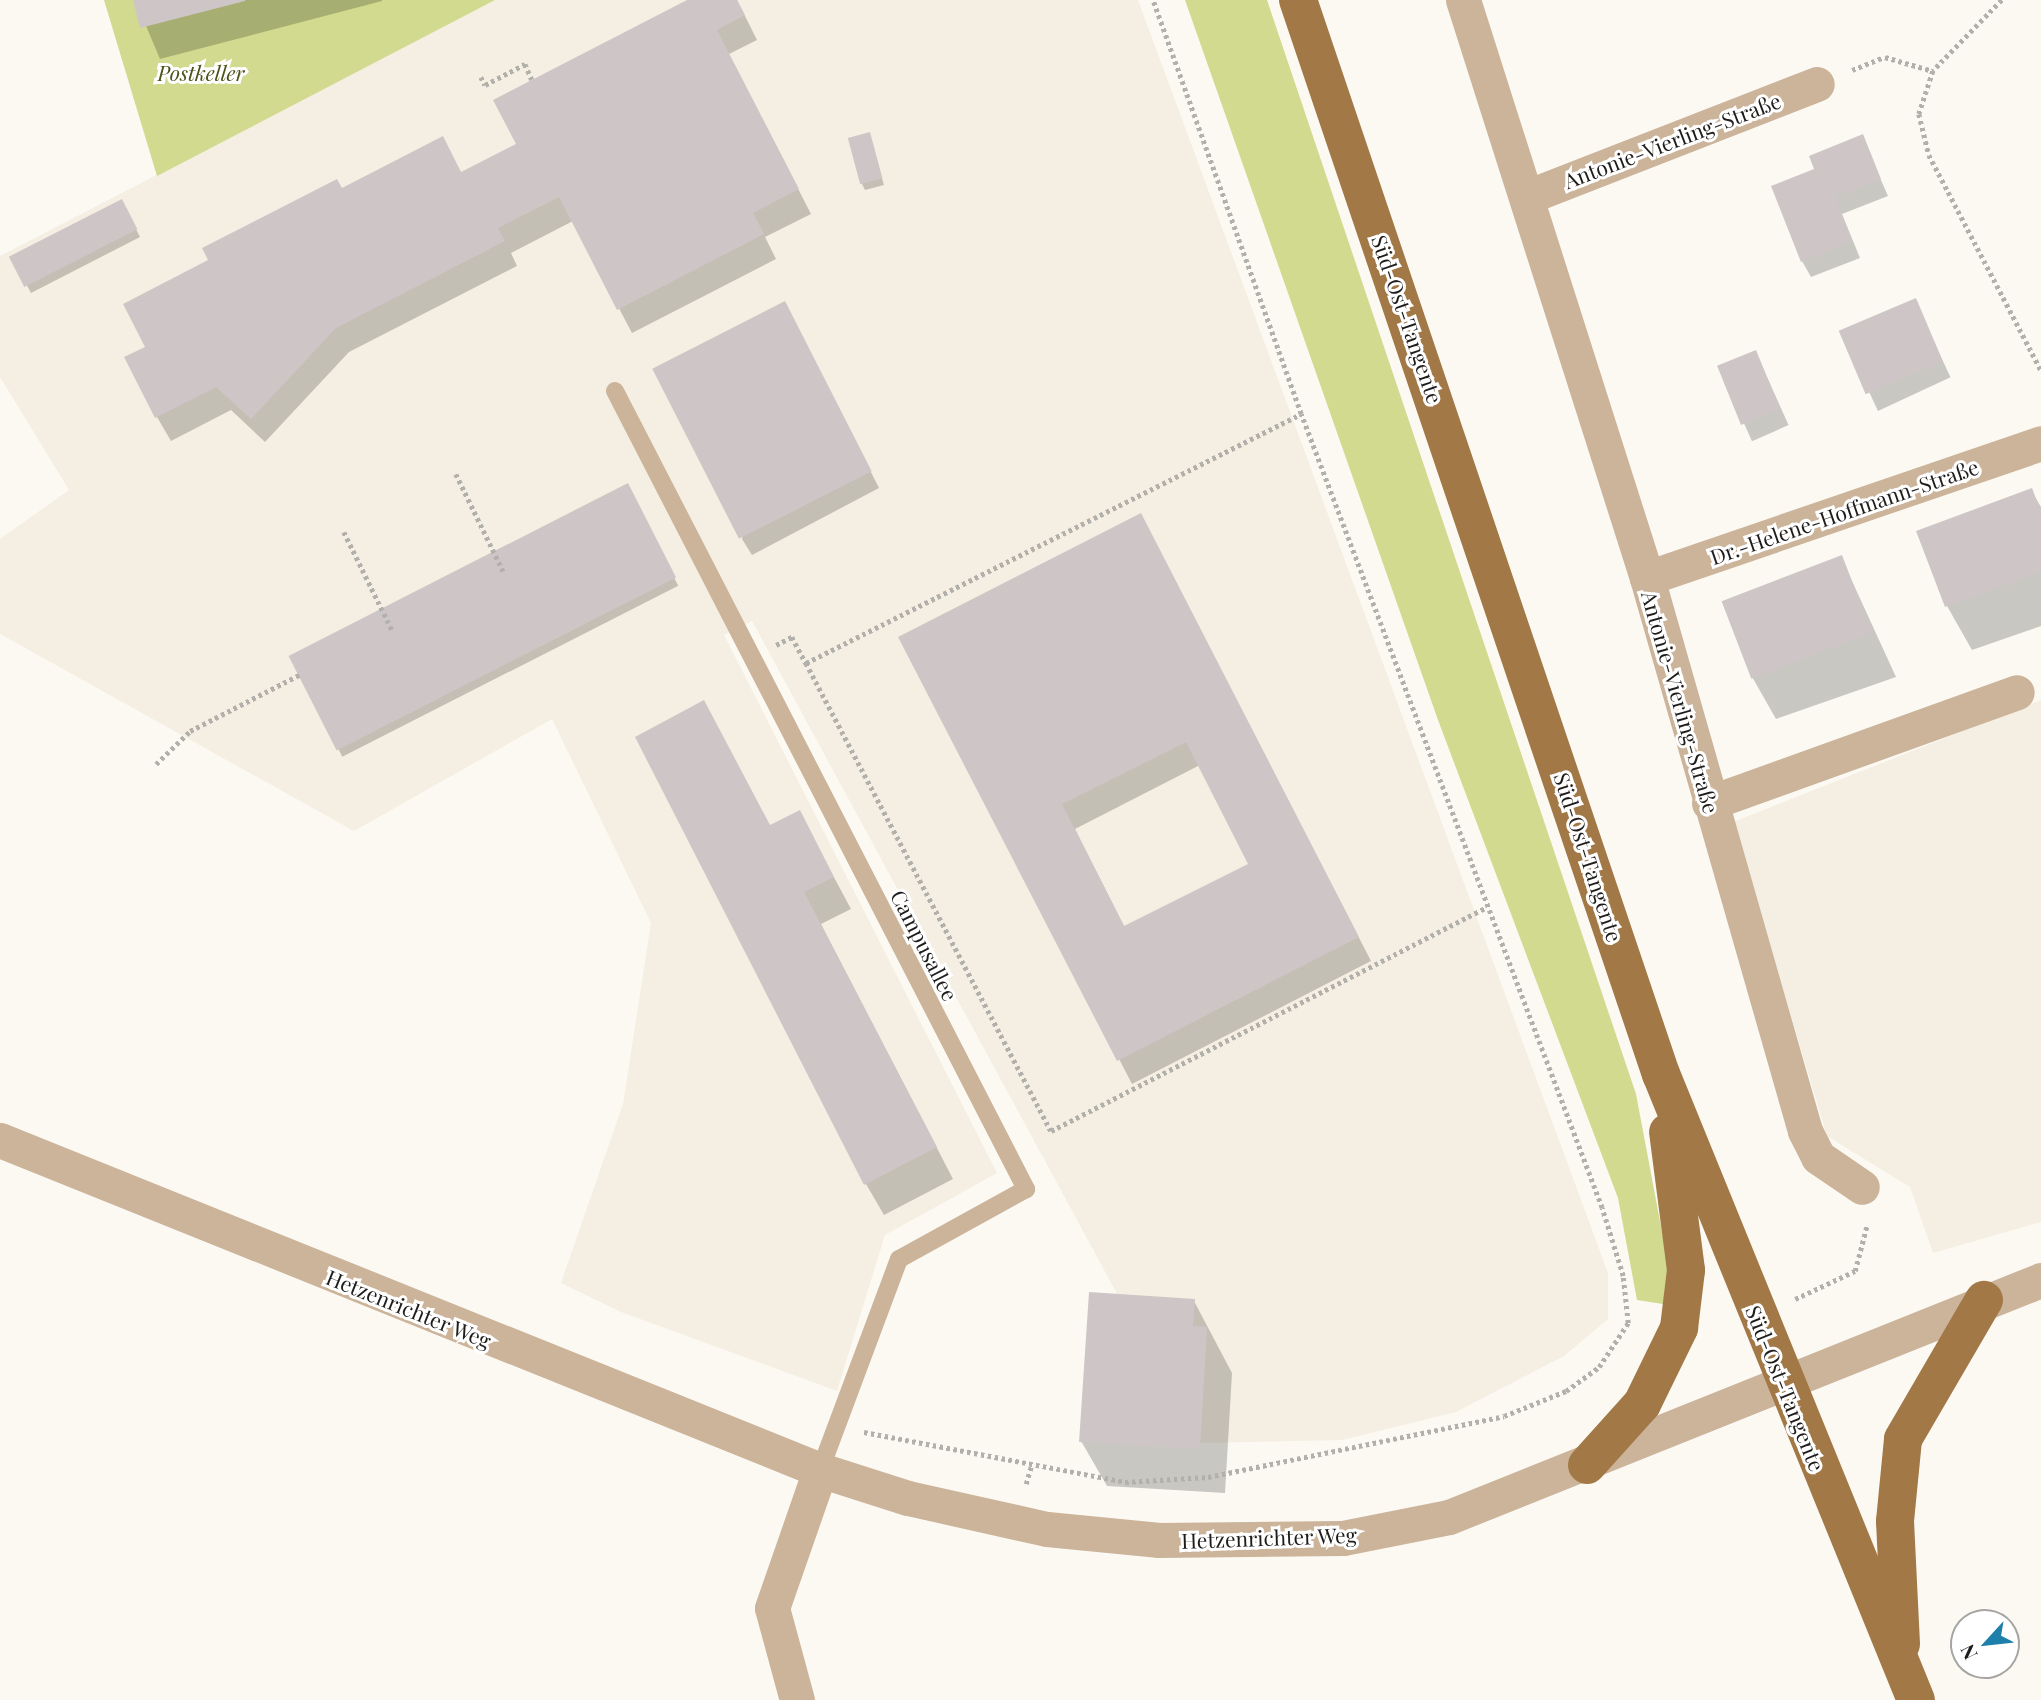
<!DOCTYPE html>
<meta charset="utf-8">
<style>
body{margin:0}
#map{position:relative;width:2041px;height:1700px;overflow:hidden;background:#fcf9f3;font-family:"Playfair Display",serif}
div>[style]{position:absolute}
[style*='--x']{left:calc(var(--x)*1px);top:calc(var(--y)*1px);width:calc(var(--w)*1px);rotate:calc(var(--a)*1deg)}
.built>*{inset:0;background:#f4efe2}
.green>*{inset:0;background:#d1da8e}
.shadow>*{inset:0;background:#0003;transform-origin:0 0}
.building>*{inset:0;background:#cec6c6;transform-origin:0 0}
.path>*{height:4.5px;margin-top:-2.25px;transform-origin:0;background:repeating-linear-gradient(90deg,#b2b0ab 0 3.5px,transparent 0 7px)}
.lane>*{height:18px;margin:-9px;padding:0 9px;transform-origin:9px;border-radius:9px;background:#cbb49a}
.street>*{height:35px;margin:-17.5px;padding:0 17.5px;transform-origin:17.5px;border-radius:17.5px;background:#cbb49a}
.primary>*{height:38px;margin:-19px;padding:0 19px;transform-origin:19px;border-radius:19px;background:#a17846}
span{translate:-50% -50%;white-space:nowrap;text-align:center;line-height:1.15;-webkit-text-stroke:6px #fff;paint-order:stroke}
.park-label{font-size:21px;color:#4d521a;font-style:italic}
.street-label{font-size:21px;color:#1e1d1b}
.north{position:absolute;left:1950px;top:1609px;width:70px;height:70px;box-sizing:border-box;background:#fff;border:2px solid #a5a5a4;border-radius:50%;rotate:243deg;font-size:19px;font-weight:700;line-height:28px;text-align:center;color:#1e1d1b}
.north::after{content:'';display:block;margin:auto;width:24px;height:32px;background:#1d7faa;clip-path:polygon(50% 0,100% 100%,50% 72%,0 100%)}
</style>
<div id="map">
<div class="built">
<div style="clip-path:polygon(495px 0,1138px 0,1608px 1273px,1608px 1319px,1564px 1356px,1456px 1412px,1342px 1440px,1198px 1443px,752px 621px,724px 635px,997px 1173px,885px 1235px,837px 1391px,621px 1312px,561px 1283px,623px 1104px,651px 923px,552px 719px,354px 831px,0 634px,0 539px,69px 490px,0 377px,0 256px)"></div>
<div style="clip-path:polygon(2041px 700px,2041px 1222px,1933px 1253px,1910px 1187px,1827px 1136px,1733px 822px)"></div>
</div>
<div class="green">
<div style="clip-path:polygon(104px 0,495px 0,157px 176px)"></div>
<div style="clip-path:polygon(1185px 0,1267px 0,1636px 1094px,1676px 1306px,1637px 1300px,1618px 1198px,1438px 720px)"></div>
</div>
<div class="shadow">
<div style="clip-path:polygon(135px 0,382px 0,382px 1px,160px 59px)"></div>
<div style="clip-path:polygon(690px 0,737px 0,757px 40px,729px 54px,811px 214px,765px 237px,776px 259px,632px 333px,573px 221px,511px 253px,517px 266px,349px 352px,265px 442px,231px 410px,171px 441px,157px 417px,148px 347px,342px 190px,442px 138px,462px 174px,518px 145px)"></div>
<div style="clip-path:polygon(869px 134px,884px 185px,865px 190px,861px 182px)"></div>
<div style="clip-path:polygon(1862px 137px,1888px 196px,1842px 214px,1860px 258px,1811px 277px,1802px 261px,1817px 170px)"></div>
<div style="clip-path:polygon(125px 208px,140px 237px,31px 293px,12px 257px)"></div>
<div style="left:1915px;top:301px;width:84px;height:80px;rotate:65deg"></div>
<div style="clip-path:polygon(793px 319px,879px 488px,752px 555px,742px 539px)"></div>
<div style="left:1756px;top:352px;width:80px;height:40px;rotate:66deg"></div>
<div style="clip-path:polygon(2031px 490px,2041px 507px,2041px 626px,1972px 650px,1947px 606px)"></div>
<div style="left:631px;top:493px;width:104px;height:377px;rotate:63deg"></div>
<div style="clip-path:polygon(evenodd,1141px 515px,1371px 961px,1132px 1084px,901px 638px,1141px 515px,1200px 765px,1250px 864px,1125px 928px,1075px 829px,1200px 765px)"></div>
<div style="clip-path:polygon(1841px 557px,1896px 677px,1776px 719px,1751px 675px)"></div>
<div style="clip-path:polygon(799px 812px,851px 909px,821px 924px,953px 1179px,884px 1215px,866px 1184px,771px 827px)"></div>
<div style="clip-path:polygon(1194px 1301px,1232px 1373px,1225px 1493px,1107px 1486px,1081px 1441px)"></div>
</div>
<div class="building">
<div style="clip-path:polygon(133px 0,245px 0,245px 1px,140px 28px)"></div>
<div style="clip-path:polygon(687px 0,737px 0,745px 15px,717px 30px,799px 189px,753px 213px,764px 234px,617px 310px,559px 197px,498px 228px,505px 241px,336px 328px,251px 419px,216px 387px,155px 418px,124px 357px,145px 347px,123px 304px,208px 260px,202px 248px,337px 179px,342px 188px,443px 136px,461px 172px,516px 144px,493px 100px)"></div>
<div style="left:870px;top:132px;width:48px;height:23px;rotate:75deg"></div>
<div style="clip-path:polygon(1863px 134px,1881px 179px,1835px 197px,1852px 241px,1801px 262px,1771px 186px,1814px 169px,1809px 156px)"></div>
<div style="left:122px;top:199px;width:34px;height:127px;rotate:63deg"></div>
<div style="left:1916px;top:298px;width:69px;height:84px;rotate:67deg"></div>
<div style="left:785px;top:301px;width:191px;height:149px;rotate:63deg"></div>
<div style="left:1756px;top:350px;width:64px;height:42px;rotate:68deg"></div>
<div style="left:628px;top:483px;width:106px;height:381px;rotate:63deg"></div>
<div style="clip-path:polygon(2032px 488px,2041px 512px,2041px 572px,1945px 607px,1916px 531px)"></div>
<div style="clip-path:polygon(evenodd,1141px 513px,1359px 937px,1117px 1061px,898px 637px,1141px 513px,1186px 742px,1248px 864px,1124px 926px,1062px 804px,1186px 742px)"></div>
<div style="left:1842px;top:555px;width:83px;height:129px;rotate:69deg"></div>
<div style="clip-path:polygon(704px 700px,770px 825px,800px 810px,834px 877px,804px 892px,937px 1147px,864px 1185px,635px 737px)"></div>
<div style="clip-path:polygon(1089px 1292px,1195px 1299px,1193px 1326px,1207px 1327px,1200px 1449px,1079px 1442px)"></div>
</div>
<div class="path">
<div style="--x:2002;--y:0;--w:99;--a:134.2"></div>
<div style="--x:1933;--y:71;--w:45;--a:108"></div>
<div style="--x:1919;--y:114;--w:42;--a:76.3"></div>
<div style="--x:1929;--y:155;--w:242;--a:62.5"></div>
<div style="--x:1852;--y:70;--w:35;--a:-22"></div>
<div style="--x:1885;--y:57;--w:50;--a:16.3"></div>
<div style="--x:481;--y:77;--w:9;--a:63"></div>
<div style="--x:485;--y:85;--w:45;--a:-27.7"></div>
<div style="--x:525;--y:64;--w:17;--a:66"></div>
<div style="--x:456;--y:474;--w:108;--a:64.1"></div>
<div style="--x:344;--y:532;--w:109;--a:63.9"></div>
<div style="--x:776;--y:645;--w:18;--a:-27"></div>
<div style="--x:792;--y:637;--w:30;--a:62"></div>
<div style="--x:806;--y:663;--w:554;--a:-26.7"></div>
<div style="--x:806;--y:663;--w:528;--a:62.37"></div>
<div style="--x:1051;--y:1131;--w:488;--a:-27.2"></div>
<div style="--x:156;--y:764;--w:47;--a:-44.1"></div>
<div style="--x:190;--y:731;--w:123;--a:-27.2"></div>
<div style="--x:1795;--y:1299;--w:66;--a:-25"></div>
<div style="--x:1855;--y:1271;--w:48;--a:-75.4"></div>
<div style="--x:864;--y:1432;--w:266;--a:10.8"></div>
<div style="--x:1125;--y:1482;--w:83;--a:-3.4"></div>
<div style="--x:1208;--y:1477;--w:302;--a:-11.6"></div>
<div style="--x:1504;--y:1416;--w:67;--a:-22"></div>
<div style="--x:1566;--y:1391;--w:41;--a:-36"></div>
<div style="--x:1599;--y:1367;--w:53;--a:-56.6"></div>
<div style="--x:1628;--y:1323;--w:47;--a:-96.1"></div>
<div style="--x:1623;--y:1276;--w:71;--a:-107.2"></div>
<div style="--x:1602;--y:1208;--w:849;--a:-110.76"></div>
<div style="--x:1301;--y:414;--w:440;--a:-109.7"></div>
<div style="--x:1026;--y:1484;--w:19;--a:-74"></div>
</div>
<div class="lane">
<div style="--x:615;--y:391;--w:898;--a:62.75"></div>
<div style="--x:1026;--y:1189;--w:145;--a:151.1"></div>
<div style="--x:899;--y:1259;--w:225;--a:110.5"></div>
</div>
<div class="street">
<div style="--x:1463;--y:0;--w:607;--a:72.34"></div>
<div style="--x:1647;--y:578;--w:575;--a:74.05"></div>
<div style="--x:1805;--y:1131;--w:29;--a:63"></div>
<div style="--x:1818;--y:1157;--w:53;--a:34.3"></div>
<div style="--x:1527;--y:197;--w:311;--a:-21.3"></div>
<div style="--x:1647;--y:578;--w:416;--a:-18.9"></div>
<div style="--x:1709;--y:803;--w:327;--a:-19.8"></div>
<div style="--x:0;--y:1140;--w:884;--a:21.92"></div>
<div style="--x:820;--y:1470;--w:92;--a:17.7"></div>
<div style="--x:908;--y:1498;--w:142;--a:12.6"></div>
<div style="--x:1047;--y:1529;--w:113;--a:5.6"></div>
<div style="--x:1159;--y:1540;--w:184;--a:-0.6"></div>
<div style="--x:1343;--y:1538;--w:108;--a:-11.2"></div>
<div style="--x:1449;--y:1517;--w:638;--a:-21.82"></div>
<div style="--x:797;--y:1700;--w:95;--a:-105.2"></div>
<div style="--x:772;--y:1608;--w:146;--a:-70.8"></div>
</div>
<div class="primary">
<div style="--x:1298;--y:0;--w:1134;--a:71.33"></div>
<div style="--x:1661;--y:1074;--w:676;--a:67.84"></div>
<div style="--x:1587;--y:1465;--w:82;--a:-48"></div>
<div style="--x:1642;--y:1404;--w:85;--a:-64"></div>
<div style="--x:1679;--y:1328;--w:58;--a:-83.1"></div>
<div style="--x:1686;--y:1270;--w:139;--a:-97.4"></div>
<div style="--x:1901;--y:1644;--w:123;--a:-92.8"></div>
<div style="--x:1895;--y:1521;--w:82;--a:-84.4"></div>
<div style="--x:1903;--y:1439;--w:161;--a:-59.8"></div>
</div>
<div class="park-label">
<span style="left:201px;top:72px">Postkeller</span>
</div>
<div class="street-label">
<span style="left:1672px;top:140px;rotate:-21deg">Antonie-Vierling-Straße</span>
<span style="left:1408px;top:319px;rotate:71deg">Süd-Ost-Tangente</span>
<span style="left:1844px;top:511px;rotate:-19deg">Dr.-Helene-Hoffmann-Straße</span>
<span style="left:1681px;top:702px;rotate:74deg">Antonie-Vierling-Straße</span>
<span style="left:1589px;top:857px;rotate:72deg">Süd-Ost-Tangente</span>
<span style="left:925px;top:945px;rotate:63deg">Campusallee</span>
<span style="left:409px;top:1308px;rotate:22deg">Hetzenrichter Weg</span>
<span style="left:1786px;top:1388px;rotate:68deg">Süd-Ost-Tangente</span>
<span style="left:1269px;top:1537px;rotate:-2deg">Hetzenrichter Weg</span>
</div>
<div class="north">N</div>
</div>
